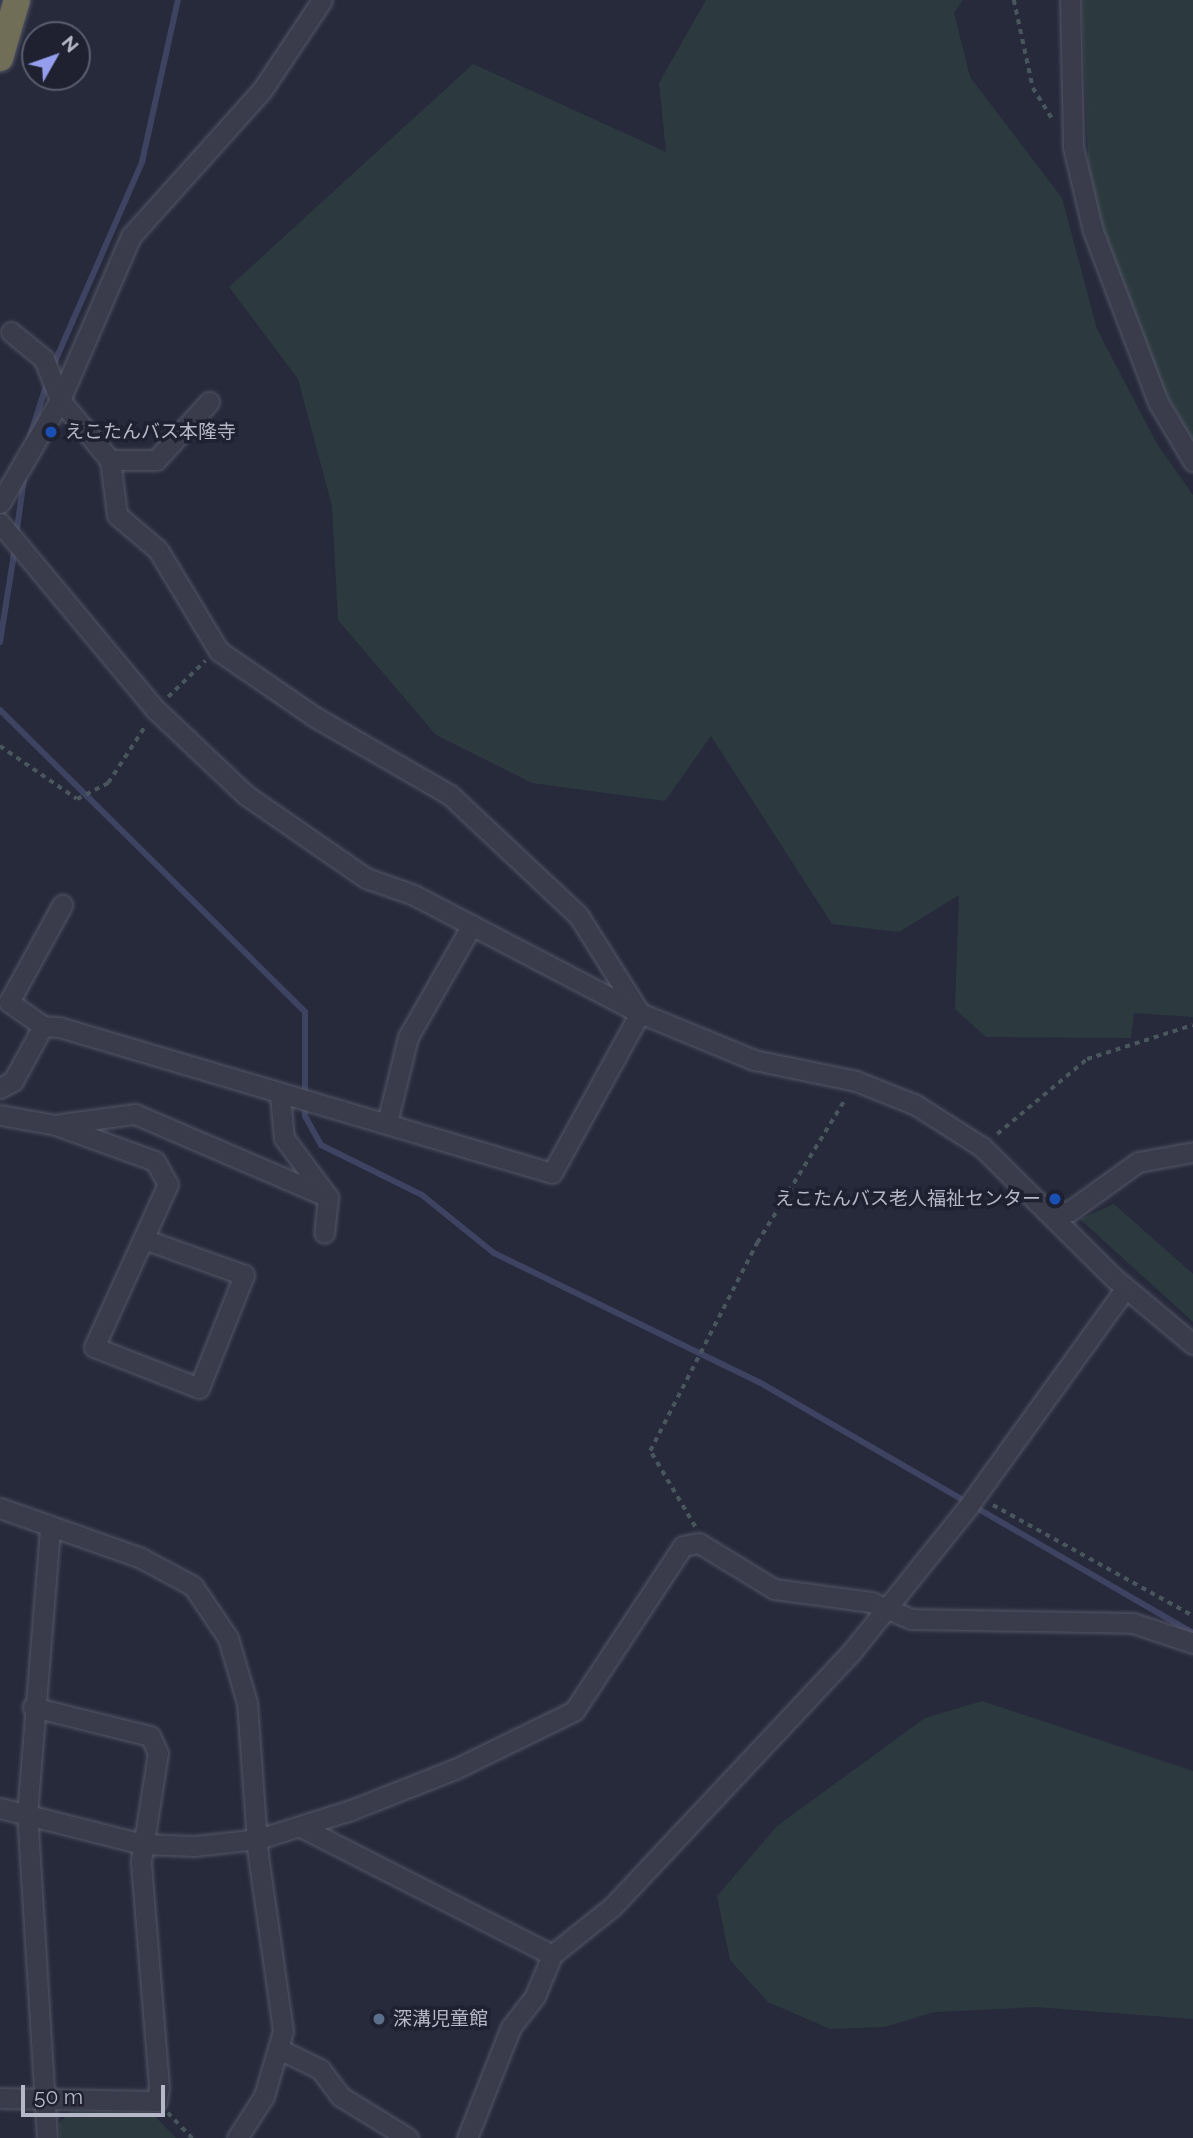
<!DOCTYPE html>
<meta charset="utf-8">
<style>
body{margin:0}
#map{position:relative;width:1193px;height:2138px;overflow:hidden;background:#262a3b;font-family:Raleway,"Noto Sans JP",sans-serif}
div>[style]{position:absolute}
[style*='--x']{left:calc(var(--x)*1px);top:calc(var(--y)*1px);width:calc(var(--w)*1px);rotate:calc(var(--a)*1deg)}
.green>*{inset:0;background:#2c3a40}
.stream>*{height:6px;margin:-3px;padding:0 3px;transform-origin:3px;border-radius:3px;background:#3e4362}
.path>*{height:3.5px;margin-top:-1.75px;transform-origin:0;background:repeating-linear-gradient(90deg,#4a565d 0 5px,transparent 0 10px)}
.roads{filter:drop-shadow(0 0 2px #555766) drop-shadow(0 0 2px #555766)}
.minor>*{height:19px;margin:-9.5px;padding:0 9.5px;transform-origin:9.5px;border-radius:9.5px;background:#3a3c4c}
.highway>*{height:26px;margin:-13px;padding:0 13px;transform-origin:13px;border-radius:13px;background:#716e58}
.dots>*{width:19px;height:19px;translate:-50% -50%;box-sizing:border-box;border:4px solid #1f2130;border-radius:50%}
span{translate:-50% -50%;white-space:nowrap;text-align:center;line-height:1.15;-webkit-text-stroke:7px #1f2130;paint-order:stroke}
.poi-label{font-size:19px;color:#b6b8c7}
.left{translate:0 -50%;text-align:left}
.right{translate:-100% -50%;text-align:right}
.north{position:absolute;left:21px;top:21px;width:70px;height:70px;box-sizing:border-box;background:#1f2130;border:2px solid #5b5d6c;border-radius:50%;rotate:50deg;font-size:19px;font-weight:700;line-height:28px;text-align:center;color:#b6b8c7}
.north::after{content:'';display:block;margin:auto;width:24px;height:32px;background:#959eed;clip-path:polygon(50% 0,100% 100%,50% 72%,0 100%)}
.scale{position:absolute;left:21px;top:2085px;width:144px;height:32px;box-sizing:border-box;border:4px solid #b6b8c7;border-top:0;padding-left:9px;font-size:21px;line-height:24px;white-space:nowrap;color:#b6b8c7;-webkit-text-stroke:5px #1f2130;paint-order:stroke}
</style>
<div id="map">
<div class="green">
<div style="clip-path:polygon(706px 0,963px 0,954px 13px,970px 77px,1062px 198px,1097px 329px,1157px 444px,1193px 495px,1193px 1017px,1134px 1013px,1131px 1038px,986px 1037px,955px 1009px,959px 895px,899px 932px,832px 924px,711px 736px,665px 801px,532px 783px,436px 735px,338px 620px,332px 506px,298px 379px,229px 287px,473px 64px,666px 152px,659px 83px)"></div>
<div style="clip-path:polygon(1082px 0,1193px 0,1193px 441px,1141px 351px,1089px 185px)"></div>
<div style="clip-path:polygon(1114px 1204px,1193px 1274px,1193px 1322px,1080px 1219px)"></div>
<div style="clip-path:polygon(982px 1701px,1193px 1771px,1193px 2019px,1036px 2007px,934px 2012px,885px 2027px,830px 2029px,768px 2002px,730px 1960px,717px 1896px,777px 1826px,925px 1718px)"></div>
<div style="clip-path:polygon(70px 2111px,151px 2112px,176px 2138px,60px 2138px,59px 2124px)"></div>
</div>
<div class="stream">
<div style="--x:53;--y:366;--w:223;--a:-66.4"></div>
<div style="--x:142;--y:162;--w:166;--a:-77.5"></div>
<div style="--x:29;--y:439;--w:59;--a:-72.2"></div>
<div style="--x:16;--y:536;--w:59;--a:-82.1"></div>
<div style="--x:0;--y:642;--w:96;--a:-81"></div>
<div style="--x:0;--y:710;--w:429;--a:44.7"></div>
<div style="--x:305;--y:1012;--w:104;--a:90"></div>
<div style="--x:305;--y:1116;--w:33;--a:61"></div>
<div style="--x:321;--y:1145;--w:113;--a:26.3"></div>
<div style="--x:422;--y:1195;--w:92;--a:38.9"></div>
<div style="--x:494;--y:1253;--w:295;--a:26"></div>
<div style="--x:759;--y:1382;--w:501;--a:30.04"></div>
</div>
<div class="path">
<div style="--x:1014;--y:0;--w:90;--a:77.8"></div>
<div style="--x:1033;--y:88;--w:38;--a:58"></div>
<div style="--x:168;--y:697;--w:52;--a:-44.2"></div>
<div style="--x:0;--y:746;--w:93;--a:34.5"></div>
<div style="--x:77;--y:799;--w:35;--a:-27"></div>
<div style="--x:108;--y:783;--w:69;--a:-56.8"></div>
<div style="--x:997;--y:1134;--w:117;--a:-39.8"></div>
<div style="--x:1087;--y:1059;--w:111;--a:-17.8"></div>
<div style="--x:993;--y:1505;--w:229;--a:29"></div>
<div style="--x:695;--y:1527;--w:88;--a:-120.6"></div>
<div style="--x:650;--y:1451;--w:234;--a:-62.8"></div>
<div style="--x:757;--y:1243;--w:170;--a:-58.5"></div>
<div style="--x:168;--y:2113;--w:35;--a:46"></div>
</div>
<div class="roads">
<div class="minor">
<div style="--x:1070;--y:0;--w:147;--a:88.8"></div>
<div style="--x:1073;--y:147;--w:86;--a:76.6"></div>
<div style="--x:1093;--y:231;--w:183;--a:69.2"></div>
<div style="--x:1158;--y:402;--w:69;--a:59.3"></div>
<div style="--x:11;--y:332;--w:43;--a:39.3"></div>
<div style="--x:44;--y:359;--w:44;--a:68.7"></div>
<div style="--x:60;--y:400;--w:78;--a:50.2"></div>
<div style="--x:110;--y:460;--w:55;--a:82.7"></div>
<div style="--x:117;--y:515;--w:54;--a:40.5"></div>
<div style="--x:158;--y:550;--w:118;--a:58.9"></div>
<div style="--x:219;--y:651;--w:116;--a:34.5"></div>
<div style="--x:315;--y:717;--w:156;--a:30"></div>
<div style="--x:450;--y:795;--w:175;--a:43.2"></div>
<div style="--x:578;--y:915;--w:116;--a:57.7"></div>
<div style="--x:110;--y:460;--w:46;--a:0"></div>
<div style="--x:156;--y:460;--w:79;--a:-47.6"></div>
<div style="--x:0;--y:503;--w:119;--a:-59.8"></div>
<div style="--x:60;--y:400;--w:179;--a:-66.6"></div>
<div style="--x:131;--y:236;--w:196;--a:-48.1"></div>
<div style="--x:262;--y:90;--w:108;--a:-56.3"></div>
<div style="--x:0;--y:523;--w:244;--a:50.2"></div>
<div style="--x:156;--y:710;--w:124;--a:43.4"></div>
<div style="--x:246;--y:795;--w:146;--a:34.7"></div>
<div style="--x:366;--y:878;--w:51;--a:19.5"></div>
<div style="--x:414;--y:895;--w:255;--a:27.6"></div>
<div style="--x:640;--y:1013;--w:123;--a:22.4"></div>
<div style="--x:754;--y:1060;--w:104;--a:11.6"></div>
<div style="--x:856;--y:1081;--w:65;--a:21.8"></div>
<div style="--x:916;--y:1105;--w:78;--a:32.5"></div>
<div style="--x:982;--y:1147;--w:186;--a:44.8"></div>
<div style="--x:1114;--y:1278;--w:103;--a:39.9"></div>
<div style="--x:43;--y:1026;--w:42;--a:-144.8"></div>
<div style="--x:9;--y:1002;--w:111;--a:-61.3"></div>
<div style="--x:0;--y:1088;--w:15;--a:-28"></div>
<div style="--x:13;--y:1081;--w:63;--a:-61.4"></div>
<div style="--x:43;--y:1026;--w:16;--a:4"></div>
<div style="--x:59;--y:1027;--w:514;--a:16.5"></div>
<div style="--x:552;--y:1173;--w:183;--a:-61.2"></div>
<div style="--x:280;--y:1096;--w:42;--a:84.6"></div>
<div style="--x:284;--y:1138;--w:74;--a:53.3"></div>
<div style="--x:328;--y:1197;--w:36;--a:96"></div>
<div style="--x:0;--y:1115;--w:57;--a:10.1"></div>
<div style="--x:56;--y:1125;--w:105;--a:20"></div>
<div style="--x:155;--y:1161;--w:26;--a:61"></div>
<div style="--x:168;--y:1184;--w:179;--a:114.4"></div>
<div style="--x:94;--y:1347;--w:113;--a:21.3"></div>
<div style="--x:199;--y:1388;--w:122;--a:-68.3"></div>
<div style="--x:244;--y:1275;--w:106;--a:-160.2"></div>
<div style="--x:387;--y:1123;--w:89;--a:-76.3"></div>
<div style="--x:408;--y:1037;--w:129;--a:-60.3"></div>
<div style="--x:60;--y:1124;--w:76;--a:-7.6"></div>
<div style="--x:135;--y:1114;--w:210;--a:23.3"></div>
<div style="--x:1053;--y:1214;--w:17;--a:-10"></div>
<div style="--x:1070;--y:1211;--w:84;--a:-35.8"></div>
<div style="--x:1138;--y:1162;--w:56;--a:-10.3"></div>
<div style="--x:0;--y:1508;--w:150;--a:19.5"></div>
<div style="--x:141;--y:1558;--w:59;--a:28.3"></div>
<div style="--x:193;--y:1586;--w:63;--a:56.1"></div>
<div style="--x:228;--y:1638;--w:68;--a:73.7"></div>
<div style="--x:247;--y:1703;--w:152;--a:85.9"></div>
<div style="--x:258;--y:1855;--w:178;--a:81.9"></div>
<div style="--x:283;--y:2031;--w:68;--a:106.3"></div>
<div style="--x:264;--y:2096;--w:50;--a:122.7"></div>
<div style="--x:0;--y:1808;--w:146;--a:14.2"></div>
<div style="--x:142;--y:1844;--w:52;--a:2.2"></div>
<div style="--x:194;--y:1846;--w:64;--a:-6.2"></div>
<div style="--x:258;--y:1839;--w:97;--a:-17.3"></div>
<div style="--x:351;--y:1810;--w:112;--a:-21.5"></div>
<div style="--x:455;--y:1769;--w:132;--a:-26"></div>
<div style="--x:574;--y:1711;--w:198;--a:-56.6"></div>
<div style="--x:683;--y:1546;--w:16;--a:-11"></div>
<div style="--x:699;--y:1543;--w:88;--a:31.5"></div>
<div style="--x:774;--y:1589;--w:98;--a:7.6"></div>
<div style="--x:871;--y:1602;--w:43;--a:23"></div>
<div style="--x:911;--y:1619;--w:222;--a:1"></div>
<div style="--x:1133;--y:1623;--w:63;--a:18.4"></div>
<div style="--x:301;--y:1827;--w:282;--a:27"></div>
<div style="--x:279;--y:2049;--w:46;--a:26"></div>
<div style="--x:320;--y:2069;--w:34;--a:53"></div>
<div style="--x:340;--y:2096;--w:80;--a:31.7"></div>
<div style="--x:0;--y:2098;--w:157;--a:1.1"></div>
<div style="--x:157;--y:2101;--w:14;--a:-82"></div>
<div style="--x:159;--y:2087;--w:227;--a:-94.6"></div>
<div style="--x:141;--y:1861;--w:109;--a:-81.1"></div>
<div style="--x:158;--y:1753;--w:19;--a:-115"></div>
<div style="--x:150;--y:1736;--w:121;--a:-166.1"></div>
<div style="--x:47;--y:2138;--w:324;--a:-93.5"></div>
<div style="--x:27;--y:1815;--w:287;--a:-85.4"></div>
<div style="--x:467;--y:2138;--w:119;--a:-68.4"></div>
<div style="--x:511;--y:2027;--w:39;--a:-52"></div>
<div style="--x:535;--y:1996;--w:44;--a:-67.5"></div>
<div style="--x:552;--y:1955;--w:77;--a:-38.7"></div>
<div style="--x:612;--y:1907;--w:346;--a:-46.8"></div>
<div style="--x:849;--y:1655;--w:189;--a:-51.2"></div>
<div style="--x:967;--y:1508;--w:270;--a:-54.2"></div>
</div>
<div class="highway">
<div style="--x:0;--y:58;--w:60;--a:-73.7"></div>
</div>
</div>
<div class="dots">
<div style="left:51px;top:432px;background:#1a4fb4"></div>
<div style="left:1055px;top:1199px;background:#1a4fb4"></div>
<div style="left:379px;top:2019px;background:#5c6f8a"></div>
</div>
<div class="poi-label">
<span class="left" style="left:65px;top:432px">えこたんバス本隆寺</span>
<span class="right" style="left:1041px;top:1199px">えこたんバス老人福祉センター</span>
<span class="left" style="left:393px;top:2019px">深溝児童館</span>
</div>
<div class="north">N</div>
<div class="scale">50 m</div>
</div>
